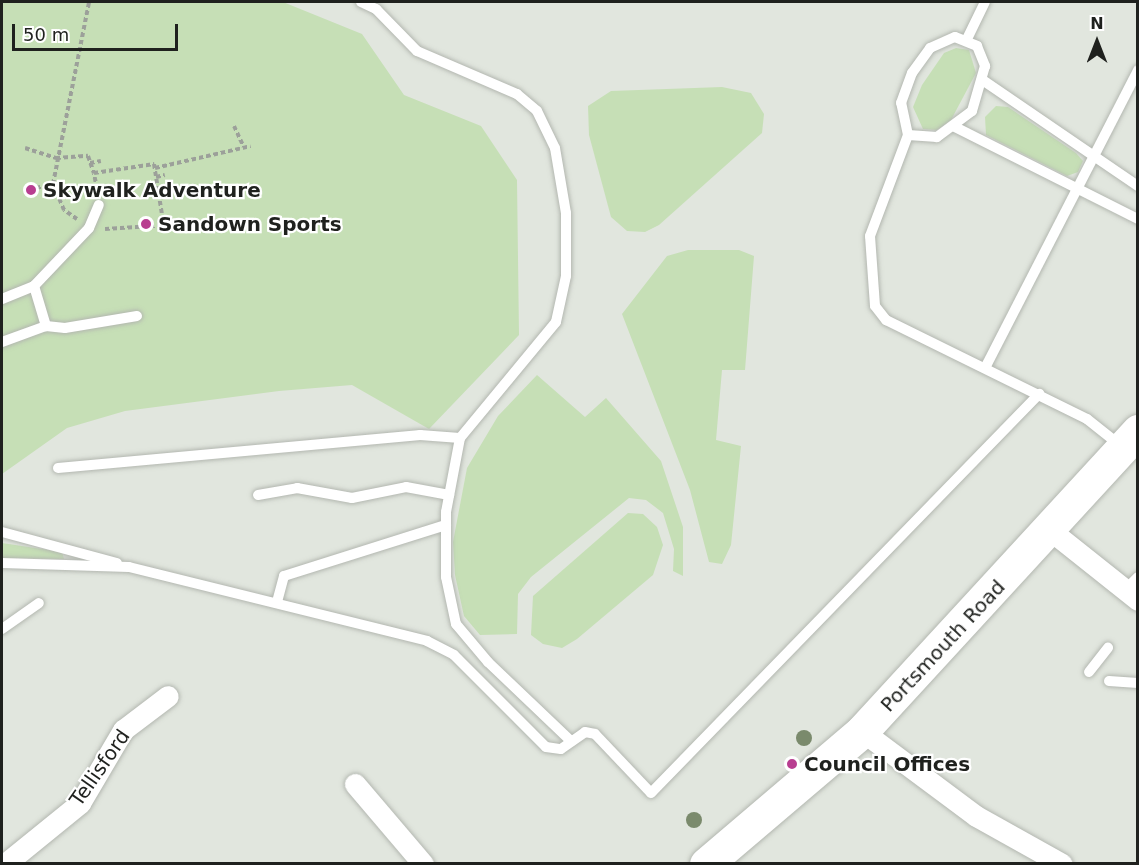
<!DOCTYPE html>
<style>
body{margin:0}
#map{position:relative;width:1139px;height:865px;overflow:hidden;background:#e1e6de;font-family:"DejaVu Sans",sans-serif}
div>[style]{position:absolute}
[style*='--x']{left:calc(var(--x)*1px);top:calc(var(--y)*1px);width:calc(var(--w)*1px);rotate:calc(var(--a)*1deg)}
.green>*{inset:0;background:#c6dfb6}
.path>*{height:4px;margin-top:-2px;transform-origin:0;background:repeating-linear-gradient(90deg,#9ca09a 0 4.5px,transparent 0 7.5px)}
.roads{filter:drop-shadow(0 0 2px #b3b7b0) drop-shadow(0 0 2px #b3b7b0)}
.service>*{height:10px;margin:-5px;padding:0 5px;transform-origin:5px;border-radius:5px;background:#fff}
.minor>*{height:21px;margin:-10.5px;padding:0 10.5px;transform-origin:10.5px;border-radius:10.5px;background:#fff}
.primary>*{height:33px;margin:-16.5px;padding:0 16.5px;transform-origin:16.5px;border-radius:16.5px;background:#fff}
.trees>*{width:16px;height:16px;margin:-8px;border-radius:50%;background:#7a8a6c}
.dots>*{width:16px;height:16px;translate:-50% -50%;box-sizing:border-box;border:3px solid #fff;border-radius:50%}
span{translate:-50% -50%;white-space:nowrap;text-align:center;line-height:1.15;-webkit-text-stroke:4.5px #fff;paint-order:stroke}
.poi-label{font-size:20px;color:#1f211e;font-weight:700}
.left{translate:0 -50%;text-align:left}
.street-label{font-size:20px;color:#1f211e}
.frame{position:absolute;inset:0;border:3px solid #1f211e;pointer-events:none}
.north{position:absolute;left:1067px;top:12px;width:60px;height:60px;-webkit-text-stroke:4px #fff;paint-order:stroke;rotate:0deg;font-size:16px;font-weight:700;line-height:24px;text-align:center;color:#1f211e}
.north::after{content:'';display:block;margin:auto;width:21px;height:27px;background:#1f211e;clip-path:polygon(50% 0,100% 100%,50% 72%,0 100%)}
.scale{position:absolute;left:12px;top:24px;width:166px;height:27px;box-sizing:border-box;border:3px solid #1f211e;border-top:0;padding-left:8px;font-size:18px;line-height:21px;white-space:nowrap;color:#1f211e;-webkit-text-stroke:4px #fff;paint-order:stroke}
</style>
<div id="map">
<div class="green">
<div style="clip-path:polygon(2px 2px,283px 2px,362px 34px,404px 95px,481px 126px,517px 180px,519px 335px,429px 429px,352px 385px,279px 391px,125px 411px,67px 428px,2px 474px)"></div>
<div style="clip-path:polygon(956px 48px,969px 50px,976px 73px,951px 120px,937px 130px,923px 129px,913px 107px,922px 85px,944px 53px)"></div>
<div style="clip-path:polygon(722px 87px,751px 93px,764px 114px,762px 133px,659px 225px,645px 232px,627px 231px,611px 217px,589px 135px,588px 106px,611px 91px)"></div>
<div style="clip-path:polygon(996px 106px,1008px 107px,1076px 153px,1083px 161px,1078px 172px,1067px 176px,986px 135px,985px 117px)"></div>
<div style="clip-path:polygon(688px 250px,739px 250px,754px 256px,745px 370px,722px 370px,716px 440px,741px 446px,731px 545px,722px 564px,709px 562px,690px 490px,622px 314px,667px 256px)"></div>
<div style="clip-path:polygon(537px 375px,585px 417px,606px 398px,661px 461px,683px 527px,683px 576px,673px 571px,674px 549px,663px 513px,646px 500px,629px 498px,531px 577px,518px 594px,517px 634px,480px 635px,464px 616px,455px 575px,453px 542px,467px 468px,498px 416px)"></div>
<div style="clip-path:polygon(628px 513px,643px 514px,657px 527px,663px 545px,653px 575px,577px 639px,562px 648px,543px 644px,531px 635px,533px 596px)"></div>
<div style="clip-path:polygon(2px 543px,62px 552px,64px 559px,2px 558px)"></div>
</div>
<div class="path">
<div style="--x:234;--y:126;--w:23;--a:65"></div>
<div style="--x:25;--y:148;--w:33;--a:18"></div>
<div style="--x:56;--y:158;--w:32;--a:-4"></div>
<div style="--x:88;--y:156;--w:18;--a:71"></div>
<div style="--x:90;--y:163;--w:11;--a:-10"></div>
<div style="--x:155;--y:168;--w:98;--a:-12.9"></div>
<div style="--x:156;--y:177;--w:9;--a:-13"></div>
<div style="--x:36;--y:188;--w:17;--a:-13"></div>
<div style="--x:97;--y:189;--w:16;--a:-101"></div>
<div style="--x:94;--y:173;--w:61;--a:-8.5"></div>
<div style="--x:154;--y:164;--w:64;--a:81"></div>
<div style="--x:77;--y:219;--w:16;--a:-145"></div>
<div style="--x:64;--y:210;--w:28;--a:-113"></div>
<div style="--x:53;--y:184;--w:186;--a:-78.8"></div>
<div style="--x:105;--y:229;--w:79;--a:-3.6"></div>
</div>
<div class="roads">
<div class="service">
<div style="--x:361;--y:2;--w:17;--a:25"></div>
<div style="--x:376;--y:9;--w:59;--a:45.7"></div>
<div style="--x:417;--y:51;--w:109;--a:23.3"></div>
<div style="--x:517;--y:94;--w:26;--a:40"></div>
<div style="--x:537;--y:111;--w:41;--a:64.1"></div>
<div style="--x:555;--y:148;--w:66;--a:80.4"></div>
<div style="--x:566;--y:213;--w:63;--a:90"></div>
<div style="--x:566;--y:276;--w:47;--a:102.3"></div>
<div style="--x:556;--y:322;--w:151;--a:129.6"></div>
<div style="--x:460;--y:438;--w:75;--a:100.7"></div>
<div style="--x:446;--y:512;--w:65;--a:90"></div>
<div style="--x:446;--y:577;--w:48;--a:78"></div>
<div style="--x:456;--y:624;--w:50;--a:49.9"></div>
<div style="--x:488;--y:662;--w:115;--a:43.6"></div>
<div style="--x:955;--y:37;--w:24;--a:22"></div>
<div style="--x:977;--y:46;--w:22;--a:68"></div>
<div style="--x:985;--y:66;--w:47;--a:106.1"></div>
<div style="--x:972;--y:111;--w:44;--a:143.4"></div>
<div style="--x:937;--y:137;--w:29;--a:-176"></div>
<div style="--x:908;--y:135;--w:33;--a:-102"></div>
<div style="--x:901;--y:103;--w:32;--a:-70"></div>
<div style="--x:912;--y:73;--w:31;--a:-54"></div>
<div style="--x:930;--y:48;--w:27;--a:-24"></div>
<div style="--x:967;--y:39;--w:41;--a:-64.1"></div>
<div style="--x:984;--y:81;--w:186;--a:34.3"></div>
<div style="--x:955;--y:127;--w:205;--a:26.7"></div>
<div style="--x:908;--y:135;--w:108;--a:110.6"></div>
<div style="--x:870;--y:236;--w:70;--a:85.9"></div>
<div style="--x:875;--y:306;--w:18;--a:52"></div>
<div style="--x:886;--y:320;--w:224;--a:26.2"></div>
<div style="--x:1087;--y:419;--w:43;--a:38.5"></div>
<div style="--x:34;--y:286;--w:80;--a:-46.5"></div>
<div style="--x:89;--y:228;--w:25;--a:-67"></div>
<div style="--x:2;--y:299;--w:35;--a:-22"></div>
<div style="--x:34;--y:286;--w:42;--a:73.3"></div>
<div style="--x:2;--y:342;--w:47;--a:-20"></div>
<div style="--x:46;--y:326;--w:19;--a:6"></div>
<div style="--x:65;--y:328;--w:73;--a:-9.5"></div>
<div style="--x:985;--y:368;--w:335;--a:-62.8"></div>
<div style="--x:58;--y:468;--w:364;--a:-5.2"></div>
<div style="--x:420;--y:435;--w:40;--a:4.3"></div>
<div style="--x:258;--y:495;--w:40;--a:-10"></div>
<div style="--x:297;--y:488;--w:56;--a:10.3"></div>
<div style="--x:352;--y:498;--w:55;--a:-11.5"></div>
<div style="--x:406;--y:487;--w:44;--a:10.5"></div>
<div style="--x:2;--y:532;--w:119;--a:15.1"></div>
<div style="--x:2;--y:563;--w:127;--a:1.8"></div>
<div style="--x:129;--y:567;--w:307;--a:13.9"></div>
<div style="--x:427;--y:641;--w:30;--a:27"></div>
<div style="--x:454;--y:655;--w:130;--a:45"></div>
<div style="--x:546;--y:747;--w:15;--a:8"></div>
<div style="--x:561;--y:749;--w:29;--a:-35"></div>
<div style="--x:585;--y:732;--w:10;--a:11"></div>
<div style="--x:595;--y:734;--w:81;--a:46.5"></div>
<div style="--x:651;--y:793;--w:557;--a:-45.8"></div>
<div style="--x:1123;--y:592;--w:21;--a:-45"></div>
<div style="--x:277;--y:602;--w:27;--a:-75"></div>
<div style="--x:284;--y:576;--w:170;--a:-17.5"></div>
<div style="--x:2;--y:629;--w:45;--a:-35.1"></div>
<div style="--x:1089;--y:672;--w:31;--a:-52"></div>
<div style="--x:1109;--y:681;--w:29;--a:4"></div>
</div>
<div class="minor">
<div style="--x:1050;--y:530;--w:112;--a:38.5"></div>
<div style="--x:862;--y:731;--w:142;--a:36.7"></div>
<div style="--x:976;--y:816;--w:98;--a:29.2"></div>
<div style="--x:355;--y:784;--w:105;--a:49.6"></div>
<div style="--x:5;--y:864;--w:97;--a:-39.1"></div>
<div style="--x:80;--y:803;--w:85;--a:-59.5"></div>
<div style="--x:123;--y:730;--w:56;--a:-37.1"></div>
</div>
<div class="primary">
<div style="--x:706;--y:864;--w:205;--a:-40.4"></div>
<div style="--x:862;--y:731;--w:408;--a:-47.4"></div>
</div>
</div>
<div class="trees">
<div style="left:804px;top:738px"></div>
<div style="left:694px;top:820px"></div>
</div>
<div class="dots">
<div style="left:31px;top:190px;background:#b83e90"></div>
<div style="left:146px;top:224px;background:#b83e90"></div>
<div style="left:792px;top:764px;background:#b83e90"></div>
</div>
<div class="poi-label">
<span class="left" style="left:43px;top:190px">Skywalk Adventure</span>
<span class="left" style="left:158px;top:224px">Sandown Sports</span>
<span class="left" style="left:804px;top:764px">Council Offices</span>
</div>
<div class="street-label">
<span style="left:943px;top:646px;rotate:-47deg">Portsmouth Road</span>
<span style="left:100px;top:768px;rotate:-55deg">Tellisford</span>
</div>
<div class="frame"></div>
<div class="north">N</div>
<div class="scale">50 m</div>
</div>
